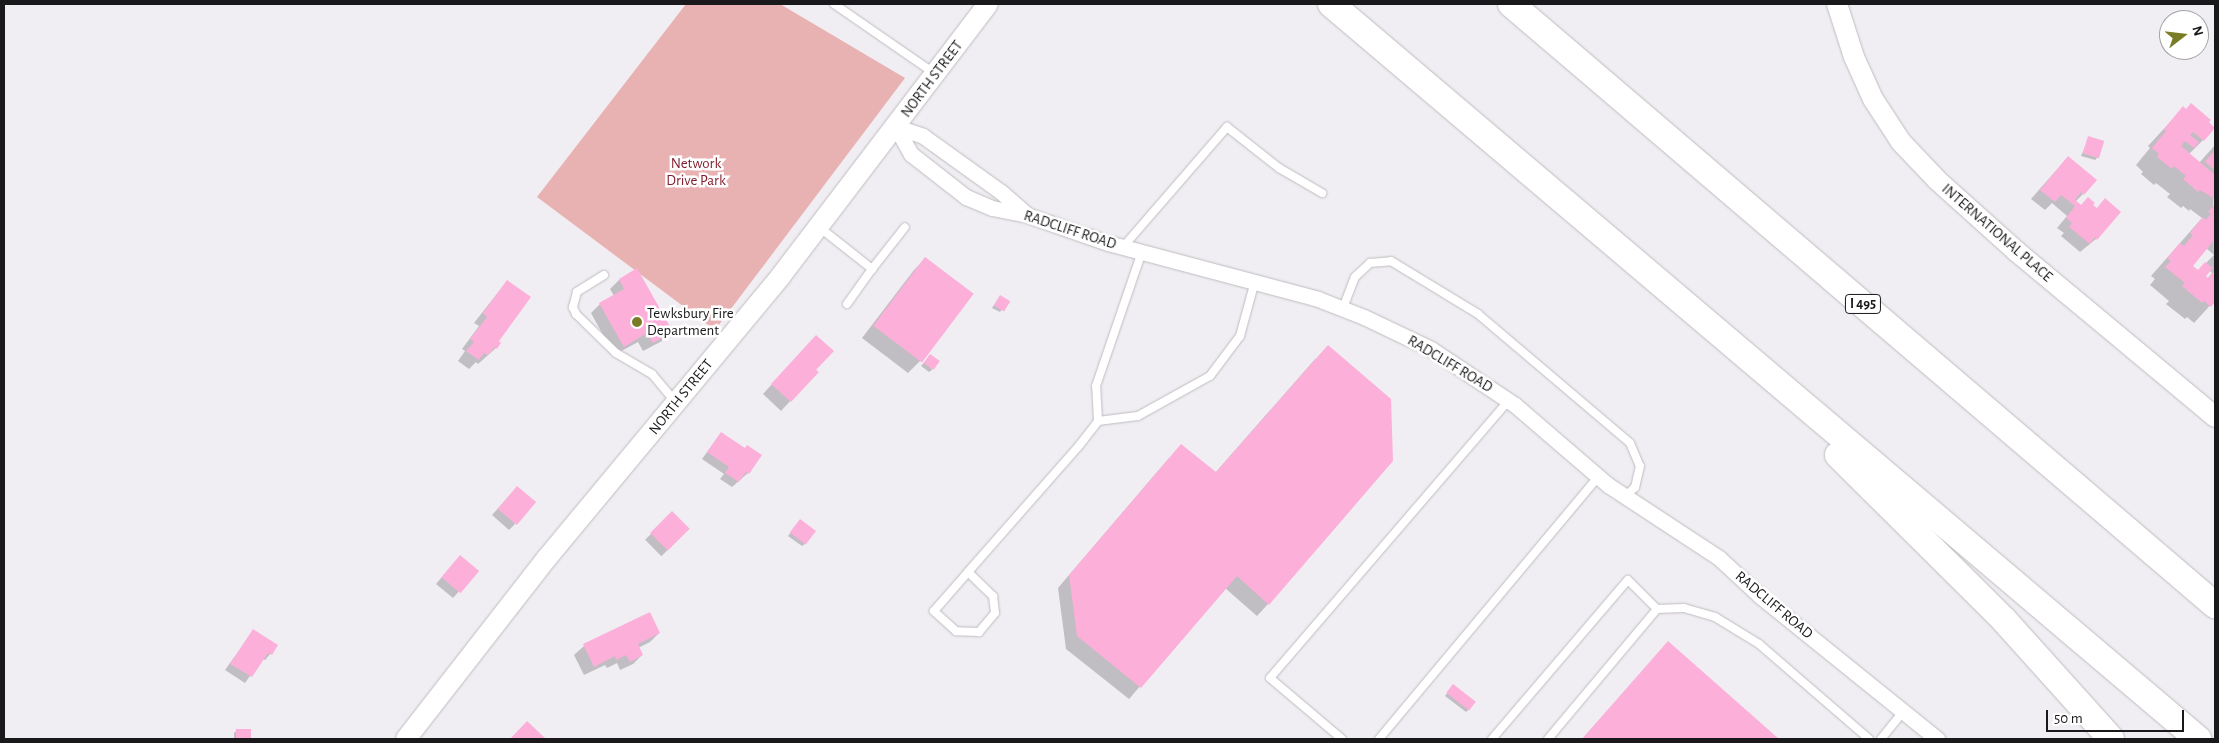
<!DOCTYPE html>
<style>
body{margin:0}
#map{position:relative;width:2219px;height:743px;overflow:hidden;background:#f1eef3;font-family:"Alegreya Sans",sans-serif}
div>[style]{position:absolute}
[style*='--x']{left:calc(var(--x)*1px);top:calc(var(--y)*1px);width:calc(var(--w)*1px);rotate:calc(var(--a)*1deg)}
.green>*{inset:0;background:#e8b1b2}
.shadow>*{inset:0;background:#0003;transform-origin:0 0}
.building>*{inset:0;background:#fcafd9;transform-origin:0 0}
.roads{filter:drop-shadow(0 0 1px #bfbcc0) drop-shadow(0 0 1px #bfbcc0)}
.service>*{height:8px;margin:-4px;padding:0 4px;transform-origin:4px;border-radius:4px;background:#fff}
.minor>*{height:15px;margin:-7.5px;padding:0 7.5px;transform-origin:7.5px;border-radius:7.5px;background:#fff}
.secondary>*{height:20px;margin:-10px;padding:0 10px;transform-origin:10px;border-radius:10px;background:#fff}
.motorway>*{height:26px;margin:-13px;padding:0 13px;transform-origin:13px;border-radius:13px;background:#fff}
.dots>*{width:14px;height:14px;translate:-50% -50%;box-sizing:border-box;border:2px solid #fff;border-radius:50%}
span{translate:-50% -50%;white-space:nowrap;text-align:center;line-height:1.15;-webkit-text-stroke:5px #fff;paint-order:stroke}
.shield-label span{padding:1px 4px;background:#fff;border:1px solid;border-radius:4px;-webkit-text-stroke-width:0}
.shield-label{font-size:14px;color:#19181a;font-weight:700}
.street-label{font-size:15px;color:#19181a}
.park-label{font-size:15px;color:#84202f}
.poi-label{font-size:15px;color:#19181a}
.left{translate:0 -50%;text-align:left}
.frame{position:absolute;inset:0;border:5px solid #19181a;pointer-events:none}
.north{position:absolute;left:2159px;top:10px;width:50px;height:50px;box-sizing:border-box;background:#fff;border:1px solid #a3a3a3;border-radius:50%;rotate:74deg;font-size:14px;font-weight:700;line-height:20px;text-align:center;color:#19181a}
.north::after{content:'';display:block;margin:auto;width:18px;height:22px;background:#797c25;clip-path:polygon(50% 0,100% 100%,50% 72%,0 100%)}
.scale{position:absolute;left:2046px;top:710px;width:138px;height:22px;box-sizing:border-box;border:2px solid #19181a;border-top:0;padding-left:6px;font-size:15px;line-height:18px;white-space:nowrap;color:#19181a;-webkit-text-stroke:4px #fff;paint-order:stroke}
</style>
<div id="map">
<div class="green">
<div style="clip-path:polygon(686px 4px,780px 4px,905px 78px,715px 330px,537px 197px)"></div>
</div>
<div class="shadow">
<div style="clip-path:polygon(evenodd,2183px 108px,2203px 140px,2189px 154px,2199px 163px,2215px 145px,2213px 212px,2215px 300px,2194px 323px,2187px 317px,2185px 319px,2166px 304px,2169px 301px,2150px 285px,2155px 279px,2151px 276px,2202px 218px,2190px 209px,2189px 211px,2183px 206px,2181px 208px,2167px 197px,2170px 194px,2156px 183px,2154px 185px,2141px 174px,2143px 172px,2136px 165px,2150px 148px,2148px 146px,2183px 108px,2206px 248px,2214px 255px,2198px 271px,2191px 266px,2206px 248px,2183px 108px,2209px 270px,2212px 273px,2207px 279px,2204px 276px,2209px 270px)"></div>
<div style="clip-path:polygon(2089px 138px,2098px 157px,2095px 160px,2081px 156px)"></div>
<div style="clip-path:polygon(2068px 157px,2083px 194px,2075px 202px,2081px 207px,2091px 205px,2096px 209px,2119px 212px,2096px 239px,2080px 252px,2061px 236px,2064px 233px,2057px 228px,2067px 216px,2052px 203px,2045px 210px,2031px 199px)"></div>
<div style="clip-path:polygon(926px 258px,972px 294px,920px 361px,908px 373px,862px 338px,914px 270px)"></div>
<div style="clip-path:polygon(637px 270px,671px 331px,662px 341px,643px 351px,638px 342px,614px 355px,591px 313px,600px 304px,614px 296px,610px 289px,619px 280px)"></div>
<div style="clip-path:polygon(507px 281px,496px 348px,478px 364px,476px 362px,469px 369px,458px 361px,465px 351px,462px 349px,479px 326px,474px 323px)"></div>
<div style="clip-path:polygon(1000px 296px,1008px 301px,1000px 312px,992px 308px)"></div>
<div style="clip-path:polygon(807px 346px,817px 372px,781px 411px,763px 394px)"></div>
<div style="clip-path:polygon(928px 358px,932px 370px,929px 372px,921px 366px)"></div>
<div style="clip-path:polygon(1316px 358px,1268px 604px,1257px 616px,1225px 588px,1129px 699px,1066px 649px,1058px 588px,1169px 458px,1215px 473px)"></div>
<div style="clip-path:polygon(721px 433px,748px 473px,732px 487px,720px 479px,724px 474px,702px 459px)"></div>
<div style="clip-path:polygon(511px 494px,515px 524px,509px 530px,492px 515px)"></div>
<div style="left:672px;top:513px;width:23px;height:38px;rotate:45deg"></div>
<div style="clip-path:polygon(798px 523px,805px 544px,802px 546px,788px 536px)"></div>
<div style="clip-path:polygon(454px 563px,477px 571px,453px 598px,436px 584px)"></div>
<div style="clip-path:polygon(649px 613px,659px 633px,650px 642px,638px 648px,642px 655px,633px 664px,620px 670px,617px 663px,607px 668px,605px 665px,584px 675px,574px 655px,584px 646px)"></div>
<div style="clip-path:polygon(253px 631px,277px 646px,265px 660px,262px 659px,245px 683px,225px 670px)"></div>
<div style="clip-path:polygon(1668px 643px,1777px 739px,1582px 739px)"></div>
<div style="clip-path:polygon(1451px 688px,1469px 709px,1466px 712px,1445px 696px)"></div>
<div style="clip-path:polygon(250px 730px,250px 739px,234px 739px,234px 733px,236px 731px)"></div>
</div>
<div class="building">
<div style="clip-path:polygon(2191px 103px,2211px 120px,2209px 122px,2215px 128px,2204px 141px,2193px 132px,2190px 135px,2199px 142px,2194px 148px,2185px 141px,2181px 146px,2215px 175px,2215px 199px,2200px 190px,2198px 192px,2183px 179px,2186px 176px,2174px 166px,2172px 169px,2157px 157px,2159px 154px,2152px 148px,2166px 131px,2164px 129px,2183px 106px,2186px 109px)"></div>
<div style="left:2088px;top:136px;width:17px;height:18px;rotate:17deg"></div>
<div style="clip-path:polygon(2215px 150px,2215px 170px,2205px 162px)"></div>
<div style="clip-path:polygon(2068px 156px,2097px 180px,2084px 195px,2081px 192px,2075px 200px,2081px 205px,2088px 197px,2095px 203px,2093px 205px,2097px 208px,2105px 198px,2121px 212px,2097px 240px,2095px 237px,2090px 244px,2069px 227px,2072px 223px,2066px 218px,2075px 206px,2061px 195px,2055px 202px,2040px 190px)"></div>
<div style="clip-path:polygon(2215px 204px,2215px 239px,2193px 266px,2198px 270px,2205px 262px,2213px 268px,2206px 276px,2208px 278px,2215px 270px,2215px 302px,2211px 307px,2204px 301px,2202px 303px,2182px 286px,2185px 283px,2165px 267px,2171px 261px,2167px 258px,2180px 243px,2184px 246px,2193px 235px,2190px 233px,2203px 217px,2206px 220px,2211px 214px,2208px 212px)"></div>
<div style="left:925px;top:257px;width:61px;height:86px;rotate:37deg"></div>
<div style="clip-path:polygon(637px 268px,673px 332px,653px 343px,647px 333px,624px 347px,599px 303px,624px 289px,619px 279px)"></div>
<div style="clip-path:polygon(507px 280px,531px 297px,499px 341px,501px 343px,497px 349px,495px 347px,488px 355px,484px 353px,479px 360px,466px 351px,474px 342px,470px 339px,487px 317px,483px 313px)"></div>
<div style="left:1000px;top:295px;width:12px;height:12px;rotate:31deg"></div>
<div style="clip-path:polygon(816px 335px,834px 351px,816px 370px,819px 372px,791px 402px,771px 384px)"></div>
<div style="clip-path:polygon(1328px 345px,1391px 399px,1393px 461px,1269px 605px,1237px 576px,1141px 688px,1077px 636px,1069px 575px,1181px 444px,1216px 472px)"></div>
<div style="left:930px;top:354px;width:12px;height:11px;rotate:35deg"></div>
<div style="clip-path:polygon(721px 432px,745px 448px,747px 445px,762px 455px,749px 474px,746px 472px,739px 482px,725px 473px,729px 467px,707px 452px)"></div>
<div style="left:517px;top:486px;width:25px;height:30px;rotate:40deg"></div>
<div style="left:672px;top:511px;width:25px;height:31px;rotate:45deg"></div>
<div style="left:800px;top:519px;width:20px;height:17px;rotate:37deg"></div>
<div style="left:460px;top:555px;width:25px;height:29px;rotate:40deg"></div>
<div style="clip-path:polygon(650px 612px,660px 633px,638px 644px,643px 655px,630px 662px,626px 655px,616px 660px,615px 656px,594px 667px,583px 644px)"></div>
<div style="clip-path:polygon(253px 629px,278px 645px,272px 655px,268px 653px,252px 677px,230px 664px)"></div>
<div style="clip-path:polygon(1668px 641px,1779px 739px,1582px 739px)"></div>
<div style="left:1453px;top:684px;width:29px;height:11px;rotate:38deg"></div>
<div style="clip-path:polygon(527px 721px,545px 738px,544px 739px,510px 739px)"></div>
<div style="left:236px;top:729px;width:15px;height:10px"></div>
</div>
<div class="roads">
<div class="service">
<div style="--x:834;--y:4;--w:121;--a:34.6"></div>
<div style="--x:819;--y:227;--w:68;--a:38.4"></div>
<div style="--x:872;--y:269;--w:53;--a:-51.8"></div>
<div style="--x:1123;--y:247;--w:159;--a:-49.1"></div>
<div style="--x:1227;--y:127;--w:66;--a:38.3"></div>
<div style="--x:1279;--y:168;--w:50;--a:30.2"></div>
<div style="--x:604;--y:275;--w:32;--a:148"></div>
<div style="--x:577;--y:292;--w:16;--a:105"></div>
<div style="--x:573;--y:307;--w:8;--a:67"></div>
<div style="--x:576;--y:314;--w:56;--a:44.3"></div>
<div style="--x:616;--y:353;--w:42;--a:30.3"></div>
<div style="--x:652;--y:374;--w:38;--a:50"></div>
<div style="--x:847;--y:304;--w:43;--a:-54.5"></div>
<div style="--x:1343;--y:308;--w:33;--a:-69"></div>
<div style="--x:1355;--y:277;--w:21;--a:-43"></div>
<div style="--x:1370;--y:263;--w:21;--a:-5"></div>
<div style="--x:1391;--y:261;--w:102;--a:31.3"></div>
<div style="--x:1478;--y:314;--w:199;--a:40.3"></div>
<div style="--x:1630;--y:443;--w:25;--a:67"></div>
<div style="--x:1640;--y:466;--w:22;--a:103"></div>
<div style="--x:1635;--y:487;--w:14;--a:135"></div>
<div style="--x:1098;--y:421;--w:35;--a:-93"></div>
<div style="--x:1096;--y:386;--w:142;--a:-71.1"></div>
<div style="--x:968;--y:572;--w:35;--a:44"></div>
<div style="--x:993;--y:596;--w:17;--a:83"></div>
<div style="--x:995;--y:613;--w:25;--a:130"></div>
<div style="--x:979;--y:632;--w:23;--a:-178"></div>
<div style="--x:956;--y:631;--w:30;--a:-138"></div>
<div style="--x:934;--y:611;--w:52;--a:-48.9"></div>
<div style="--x:968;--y:572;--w:167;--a:-48.7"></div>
<div style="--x:1078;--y:447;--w:33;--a:-52"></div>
<div style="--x:1098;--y:421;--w:40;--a:-7.1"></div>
<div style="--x:1138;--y:416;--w:82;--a:-29.1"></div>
<div style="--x:1210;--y:376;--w:50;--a:-53.1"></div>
<div style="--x:1240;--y:336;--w:57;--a:-74.7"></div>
<div style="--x:1342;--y:739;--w:94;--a:-139.7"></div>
<div style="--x:1270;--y:678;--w:367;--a:-49.3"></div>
<div style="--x:1379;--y:739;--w:341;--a:-50.1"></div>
<div style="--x:1492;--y:739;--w:209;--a:-49.5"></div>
<div style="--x:1628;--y:580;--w:41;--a:45"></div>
<div style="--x:1657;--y:609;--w:27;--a:-2"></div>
<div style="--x:1684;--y:608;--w:32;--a:16"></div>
<div style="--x:1715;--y:617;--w:52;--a:31.5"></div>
<div style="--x:1759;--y:644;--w:145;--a:40.8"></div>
<div style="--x:1548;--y:739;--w:170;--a:-50"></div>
<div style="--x:1881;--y:739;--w:35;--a:-51"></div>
</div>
<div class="minor">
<div style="--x:896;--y:127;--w:31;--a:61"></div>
<div style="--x:911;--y:154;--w:70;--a:38"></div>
<div style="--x:966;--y:197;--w:28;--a:23"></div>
<div style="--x:992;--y:208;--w:36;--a:11"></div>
<div style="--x:1027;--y:215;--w:86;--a:19.1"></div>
<div style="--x:1108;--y:243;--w:217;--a:14.9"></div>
<div style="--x:1318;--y:299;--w:49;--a:21.4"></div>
<div style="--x:1364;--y:317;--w:74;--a:25.5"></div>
<div style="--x:1431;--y:349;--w:101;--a:33.7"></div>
<div style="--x:1515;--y:405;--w:123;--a:40.7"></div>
<div style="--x:1608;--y:485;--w:133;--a:33.3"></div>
<div style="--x:1719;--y:558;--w:56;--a:42.8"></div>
<div style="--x:1760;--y:596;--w:228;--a:38.9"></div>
<div style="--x:896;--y:127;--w:28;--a:18"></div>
<div style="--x:923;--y:136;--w:96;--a:35.7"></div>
<div style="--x:1001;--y:192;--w:33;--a:41"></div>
</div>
<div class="secondary">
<div style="--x:1837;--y:4;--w:56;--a:72.2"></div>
<div style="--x:1854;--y:57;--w:46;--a:65.7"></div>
<div style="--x:1873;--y:99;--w:51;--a:56.9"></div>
<div style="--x:1901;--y:142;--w:52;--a:46.5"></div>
<div style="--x:1937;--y:180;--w:106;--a:41.9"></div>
<div style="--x:2016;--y:251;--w:259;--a:39.8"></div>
<div style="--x:406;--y:739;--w:229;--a:-52.1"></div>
<div style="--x:547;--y:558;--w:365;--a:-50.3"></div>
<div style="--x:780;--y:277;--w:343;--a:-52.7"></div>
</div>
<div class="motorway">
<div style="--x:1331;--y:4;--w:1137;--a:40.29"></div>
<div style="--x:1511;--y:4;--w:926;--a:40.49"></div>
<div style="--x:1838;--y:455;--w:234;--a:44.8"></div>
<div style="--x:2004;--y:620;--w:160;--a:48"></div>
</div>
</div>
<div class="dots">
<div style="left:637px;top:322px;background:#797c25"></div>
</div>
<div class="shield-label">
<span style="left:1863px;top:304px">I 495</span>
</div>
<div class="street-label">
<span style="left:932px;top:79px;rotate:-53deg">NORTH STREET</span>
<span style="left:1070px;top:230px;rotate:18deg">RADCLIFF ROAD</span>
<span style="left:1997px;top:233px;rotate:41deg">INTERNATIONAL PLACE</span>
<span style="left:1450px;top:364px;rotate:31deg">RADCLIFF ROAD</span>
<span style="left:681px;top:397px;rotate:-51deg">NORTH STREET</span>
<span style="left:1774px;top:605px;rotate:40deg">RADCLIFF ROAD</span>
</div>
<div class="park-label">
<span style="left:696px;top:172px">Network<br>Drive Park</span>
</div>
<div class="poi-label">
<span class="left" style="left:647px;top:322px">Tewksbury Fire<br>Department</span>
</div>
<div class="frame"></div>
<div class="north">N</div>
<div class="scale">50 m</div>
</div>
